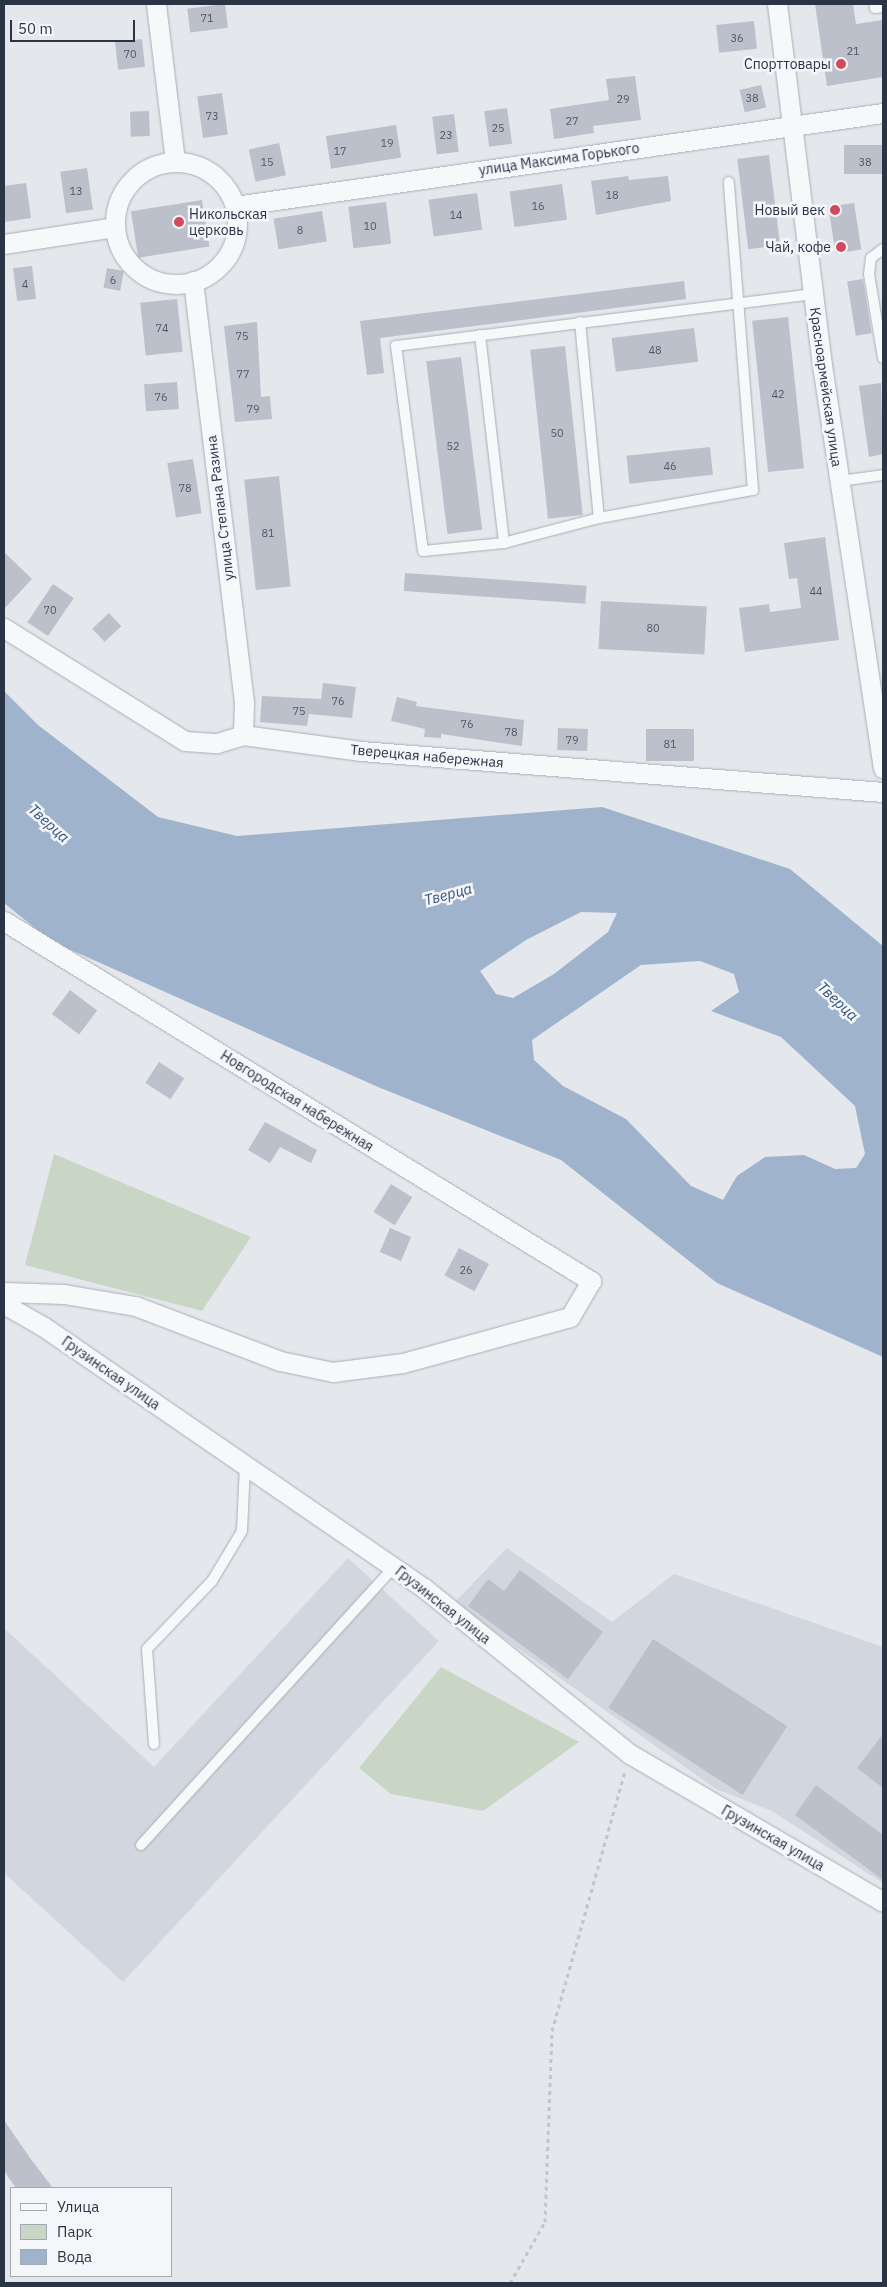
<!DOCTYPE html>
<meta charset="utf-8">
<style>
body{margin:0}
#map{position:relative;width:887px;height:2287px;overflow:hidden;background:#e4e7ec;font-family:"IBM Plex Sans",sans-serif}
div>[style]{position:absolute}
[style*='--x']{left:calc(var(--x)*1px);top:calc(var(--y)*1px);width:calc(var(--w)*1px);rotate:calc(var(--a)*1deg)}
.built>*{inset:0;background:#d2d6de}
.green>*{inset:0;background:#c9d6c5}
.water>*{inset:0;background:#9fb4cc}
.building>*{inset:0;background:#bbc0ca;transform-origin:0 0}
.path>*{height:3px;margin-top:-1.5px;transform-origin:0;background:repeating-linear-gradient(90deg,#c2c5cb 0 4px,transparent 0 8px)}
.roads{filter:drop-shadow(0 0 1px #a9aeb7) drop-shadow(0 0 1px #a9aeb7)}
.lane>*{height:10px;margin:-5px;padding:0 5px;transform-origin:5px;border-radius:5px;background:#f7f8fa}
.street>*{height:19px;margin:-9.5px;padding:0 9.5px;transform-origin:9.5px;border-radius:9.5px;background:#f7f8fa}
.street>.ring{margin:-9.5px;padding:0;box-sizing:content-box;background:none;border:19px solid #f7f8fa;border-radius:50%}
.dots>*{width:14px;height:14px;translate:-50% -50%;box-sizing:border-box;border:2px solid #f4f6f9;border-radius:50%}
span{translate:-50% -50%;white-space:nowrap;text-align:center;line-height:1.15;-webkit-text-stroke:5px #f4f6f9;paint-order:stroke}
.number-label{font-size:11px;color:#4f5766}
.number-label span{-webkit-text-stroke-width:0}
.poi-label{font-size:14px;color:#2b3445}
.right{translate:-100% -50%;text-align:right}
.left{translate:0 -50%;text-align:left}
.street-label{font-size:14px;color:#2b3445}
.water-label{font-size:15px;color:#34527a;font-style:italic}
.frame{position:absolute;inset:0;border:5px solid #2b3445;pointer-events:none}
.legend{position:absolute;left:10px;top:2187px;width:162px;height:90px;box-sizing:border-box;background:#f4f6f9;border:1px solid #a4a8b1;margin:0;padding:6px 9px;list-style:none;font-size:15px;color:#2b3445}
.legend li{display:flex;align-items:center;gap:10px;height:25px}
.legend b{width:25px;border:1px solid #a4a8b1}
.scale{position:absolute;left:10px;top:20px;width:125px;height:22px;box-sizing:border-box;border:2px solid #2b3445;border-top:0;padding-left:6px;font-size:15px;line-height:18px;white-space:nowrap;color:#2b3445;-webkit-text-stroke:4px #f4f6f9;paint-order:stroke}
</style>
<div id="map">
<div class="built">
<div style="clip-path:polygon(507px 1548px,612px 1622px,674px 1574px,883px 1647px,883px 1883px,772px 1811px,716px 1789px,454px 1603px)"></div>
<div style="clip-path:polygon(348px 1558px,439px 1641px,123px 1982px,4px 1873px,4px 1628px,154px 1767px)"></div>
</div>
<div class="green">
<div style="clip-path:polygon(54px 1154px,251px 1237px,202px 1311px,25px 1265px)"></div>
<div style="clip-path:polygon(441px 1667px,579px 1742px,483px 1811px,391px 1794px,359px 1768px)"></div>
</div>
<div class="water">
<div style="clip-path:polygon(evenodd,4px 691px,38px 725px,158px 817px,237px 836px,602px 807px,790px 869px,883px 946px,883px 1357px,717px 1283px,561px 1160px,378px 1087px,51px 941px,4px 903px,4px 691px,581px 912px,617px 913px,608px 932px,554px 974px,513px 998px,496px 994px,480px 971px,526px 940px,581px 912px,4px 691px,700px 961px,734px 974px,739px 992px,711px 1011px,781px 1037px,855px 1106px,865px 1154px,856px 1168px,835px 1169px,804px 1155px,765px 1157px,737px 1176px,723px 1200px,691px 1186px,626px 1119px,563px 1086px,534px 1060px,532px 1040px,641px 965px,700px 961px)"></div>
</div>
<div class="building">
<div style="left:225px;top:4px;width:24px;height:38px;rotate:83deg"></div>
<div style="clip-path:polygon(815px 4px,853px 4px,856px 24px,883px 20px,883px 77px,827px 86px)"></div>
<div style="left:754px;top:21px;width:28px;height:38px;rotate:84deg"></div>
<div style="left:142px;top:39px;width:28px;height:27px;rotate:84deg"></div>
<div style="clip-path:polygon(635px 76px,641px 120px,593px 126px,594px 133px,554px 139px,550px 109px,609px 100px,606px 79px)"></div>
<div style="left:761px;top:85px;width:23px;height:22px;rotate:77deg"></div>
<div style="left:222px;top:93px;width:42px;height:25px;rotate:82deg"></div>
<div style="left:507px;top:108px;width:36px;height:23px;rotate:82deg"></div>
<div style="left:149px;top:111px;width:25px;height:19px;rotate:88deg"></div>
<div style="left:454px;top:114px;width:38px;height:22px;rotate:83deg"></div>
<div style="left:396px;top:125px;width:33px;height:71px;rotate:81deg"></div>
<div style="left:279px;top:143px;width:33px;height:31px;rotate:78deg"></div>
<div style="left:883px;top:145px;width:29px;height:39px;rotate:90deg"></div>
<div style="left:769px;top:155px;width:91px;height:32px;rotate:83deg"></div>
<div style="left:87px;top:168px;width:42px;height:27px;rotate:82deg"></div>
<div style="clip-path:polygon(628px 176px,629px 180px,668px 176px,671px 201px,596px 215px,591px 181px)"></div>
<div style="clip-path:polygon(26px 183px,31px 218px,4px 222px,4px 186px)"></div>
<div style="left:562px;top:184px;width:36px;height:53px;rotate:82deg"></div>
<div style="left:477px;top:193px;width:37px;height:49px;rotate:82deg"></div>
<div style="left:202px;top:200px;width:47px;height:72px;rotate:81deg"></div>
<div style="left:386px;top:202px;width:42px;height:38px;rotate:83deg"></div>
<div style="left:854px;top:203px;width:47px;height:26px;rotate:81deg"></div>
<div style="left:322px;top:211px;width:31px;height:49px;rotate:81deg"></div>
<div style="left:32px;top:266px;width:33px;height:19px;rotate:83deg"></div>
<div style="left:107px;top:268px;width:17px;height:20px;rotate:10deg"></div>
<div style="left:863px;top:279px;width:55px;height:16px;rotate:81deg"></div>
<div style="clip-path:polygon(684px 281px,686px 299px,380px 338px,384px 373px,367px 375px,360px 321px)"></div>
<div style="left:177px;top:299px;width:53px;height:37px;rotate:84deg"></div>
<div style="left:788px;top:317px;width:152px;height:36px;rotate:84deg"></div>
<div style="clip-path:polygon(257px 322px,261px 397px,270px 396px,272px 419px,235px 422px,224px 326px)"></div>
<div style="left:694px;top:328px;width:34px;height:83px;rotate:83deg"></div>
<div style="left:565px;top:346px;width:170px;height:35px;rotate:84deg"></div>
<div style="left:461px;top:357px;width:174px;height:35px;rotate:83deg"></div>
<div style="left:177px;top:382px;width:27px;height:33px;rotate:86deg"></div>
<div style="clip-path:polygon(881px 383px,883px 454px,869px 457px,859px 386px)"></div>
<div style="left:710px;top:447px;width:28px;height:84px;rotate:84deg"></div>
<div style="left:193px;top:459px;width:55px;height:26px;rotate:81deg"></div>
<div style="left:279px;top:476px;width:111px;height:35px;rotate:84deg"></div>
<div style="clip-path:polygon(825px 537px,839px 640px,745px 652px,739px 608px,769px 604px,770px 612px,801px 608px,797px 578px,789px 579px,784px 543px)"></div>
<div style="clip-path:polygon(4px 552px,32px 579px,4px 609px)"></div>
<div style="left:405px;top:573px;width:182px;height:18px;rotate:4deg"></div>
<div style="left:53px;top:584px;width:25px;height:46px;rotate:34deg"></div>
<div style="left:601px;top:601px;width:106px;height:48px;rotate:3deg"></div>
<div style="left:109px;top:613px;width:18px;height:23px;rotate:47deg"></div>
<div style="clip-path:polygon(323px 683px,356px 687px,352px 718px,309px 714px,307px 726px,260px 722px,262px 696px,321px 699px)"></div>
<div style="clip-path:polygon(397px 697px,417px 702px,416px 706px,524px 720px,522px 746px,441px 734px,441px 738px,424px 737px,425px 729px,391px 721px)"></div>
<div style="left:558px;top:728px;width:30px;height:22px;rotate:2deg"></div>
<div style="left:646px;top:729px;width:48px;height:32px"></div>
<div style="left:70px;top:990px;width:34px;height:30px;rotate:37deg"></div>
<div style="left:159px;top:1062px;width:30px;height:25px;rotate:33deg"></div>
<div style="clip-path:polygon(265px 1122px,317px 1150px,311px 1163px,280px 1147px,270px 1163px,248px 1150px)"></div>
<div style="left:391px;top:1184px;width:25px;height:33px;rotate:32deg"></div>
<div style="left:390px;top:1228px;width:23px;height:26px;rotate:23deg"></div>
<div style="left:459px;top:1248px;width:34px;height:31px;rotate:28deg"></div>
<div style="clip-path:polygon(520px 1570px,603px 1632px,568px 1679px,468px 1606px,488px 1579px,504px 1591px)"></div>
<div style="left:653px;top:1639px;width:160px;height:82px;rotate:33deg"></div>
<div style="clip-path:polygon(883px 1734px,883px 1788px,857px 1768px)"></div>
<div style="clip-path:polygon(816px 1785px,883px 1835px,883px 1880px,795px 1815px)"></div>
<div style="clip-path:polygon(4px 2120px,30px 2158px,53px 2188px,16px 2188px,4px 2171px)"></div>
</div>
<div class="path">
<div style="--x:510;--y:2283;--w:70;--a:-60.2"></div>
<div style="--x:545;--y:2222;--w:191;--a:-87.9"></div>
<div style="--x:552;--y:2031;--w:270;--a:-74.3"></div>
</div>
<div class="roads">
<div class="lane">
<div style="--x:875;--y:4;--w:4;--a:90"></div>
<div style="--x:875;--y:8;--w:8;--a:-7"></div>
<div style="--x:883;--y:249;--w:15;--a:143"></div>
<div style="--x:871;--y:258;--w:16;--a:97"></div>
<div style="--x:869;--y:274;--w:85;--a:80.5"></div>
<div style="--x:580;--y:322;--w:197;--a:84.5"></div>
<div style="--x:599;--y:518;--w:157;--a:-10.3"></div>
<div style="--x:753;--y:490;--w:309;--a:-94.5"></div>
<div style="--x:480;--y:335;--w:209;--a:83.4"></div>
<div style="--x:840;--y:481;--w:43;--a:-7.9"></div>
<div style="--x:599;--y:518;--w:98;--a:165.3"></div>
<div style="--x:504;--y:543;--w:81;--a:174.4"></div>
<div style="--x:423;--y:551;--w:207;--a:-97.5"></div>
<div style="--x:396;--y:346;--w:420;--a:-7.1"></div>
<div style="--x:154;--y:1744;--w:95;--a:-94.2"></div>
<div style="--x:147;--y:1649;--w:94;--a:-46.3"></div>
<div style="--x:212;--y:1581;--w:58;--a:-59"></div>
<div style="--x:242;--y:1531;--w:66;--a:-87.4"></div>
<div style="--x:141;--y:1845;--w:376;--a:-47.7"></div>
</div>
<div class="street">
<div style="--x:156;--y:4;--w:159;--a:83.1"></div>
<div style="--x:777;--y:4;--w:364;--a:82.9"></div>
<div style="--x:822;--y:365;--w:408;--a:81.4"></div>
<div class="ring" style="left:115px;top:162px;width:103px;height:103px"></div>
<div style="--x:235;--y:206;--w:655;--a:-8.17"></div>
<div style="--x:4;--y:244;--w:112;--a:-8.7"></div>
<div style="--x:193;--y:281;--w:425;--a:83.1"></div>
<div style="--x:244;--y:703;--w:32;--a:92"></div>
<div style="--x:4;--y:628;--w:213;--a:32"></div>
<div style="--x:185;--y:741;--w:32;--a:4"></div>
<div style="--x:217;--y:743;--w:27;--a:-17"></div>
<div style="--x:243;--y:735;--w:119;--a:7.7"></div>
<div style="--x:361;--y:751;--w:524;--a:4.49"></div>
<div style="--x:4;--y:921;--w:689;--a:31.52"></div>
<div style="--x:591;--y:1281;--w:42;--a:120.3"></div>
<div style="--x:570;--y:1317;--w:173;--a:164.6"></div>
<div style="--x:403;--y:1363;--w:71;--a:172.7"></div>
<div style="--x:333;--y:1372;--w:54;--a:-168.3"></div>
<div style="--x:280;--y:1361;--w:155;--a:-159.2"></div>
<div style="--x:135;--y:1306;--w:72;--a:-170.4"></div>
<div style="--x:64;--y:1294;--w:60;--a:-178.1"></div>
<div style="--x:4;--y:1304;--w:46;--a:29.9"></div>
<div style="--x:44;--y:1327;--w:461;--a:34.5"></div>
<div style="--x:424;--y:1588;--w:265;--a:38.9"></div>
<div style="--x:630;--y:1754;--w:293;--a:30.3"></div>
</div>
</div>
<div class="dots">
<div style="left:841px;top:64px;background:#d1495b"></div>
<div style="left:835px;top:210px;background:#d1495b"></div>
<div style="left:179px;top:222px;background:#d1495b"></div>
<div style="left:841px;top:247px;background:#d1495b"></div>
</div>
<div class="number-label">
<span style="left:207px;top:18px">71</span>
<span style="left:737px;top:38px">36</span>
<span style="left:853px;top:51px">21</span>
<span style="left:130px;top:54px">70</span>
<span style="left:752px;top:98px">38</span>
<span style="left:623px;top:99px">29</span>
<span style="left:212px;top:116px">73</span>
<span style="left:572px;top:121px">27</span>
<span style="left:498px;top:128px">25</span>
<span style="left:446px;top:135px">23</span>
<span style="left:387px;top:143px">19</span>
<span style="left:340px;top:151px">17</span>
<span style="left:267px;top:162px">15</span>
<span style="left:865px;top:162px">38</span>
<span style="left:76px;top:191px">13</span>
<span style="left:612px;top:195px">18</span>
<span style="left:538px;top:206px">16</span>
<span style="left:456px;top:215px">14</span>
<span style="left:370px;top:226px">10</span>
<span style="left:300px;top:230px">8</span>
<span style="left:113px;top:280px">6</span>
<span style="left:25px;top:284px">4</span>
<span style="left:162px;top:328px">74</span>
<span style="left:242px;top:336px">75</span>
<span style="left:655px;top:350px">48</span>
<span style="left:243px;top:374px">77</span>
<span style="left:778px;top:394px">42</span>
<span style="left:161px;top:397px">76</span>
<span style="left:253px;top:409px">79</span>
<span style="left:557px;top:433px">50</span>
<span style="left:453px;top:446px">52</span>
<span style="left:670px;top:466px">46</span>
<span style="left:185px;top:488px">78</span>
<span style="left:268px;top:533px">81</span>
<span style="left:816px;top:591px">44</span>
<span style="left:50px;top:610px">70</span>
<span style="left:653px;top:628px">80</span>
<span style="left:338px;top:701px">76</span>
<span style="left:299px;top:711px">75</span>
<span style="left:467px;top:724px">76</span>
<span style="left:511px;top:732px">78</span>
<span style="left:572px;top:740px">79</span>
<span style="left:670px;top:744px">81</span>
<span style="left:466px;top:1270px">26</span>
</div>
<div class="poi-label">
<span class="right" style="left:831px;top:64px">Спорттовары</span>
<span class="right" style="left:825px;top:210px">Новый век</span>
<span class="left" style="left:189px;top:222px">Никольская<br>церковь</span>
<span class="right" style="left:831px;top:247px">Чай, кофе</span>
</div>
<div class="street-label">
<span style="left:559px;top:159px;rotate:-8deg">улица Максима Горького</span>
<span style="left:826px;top:387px;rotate:82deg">Красноармейская улица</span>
<span style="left:220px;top:508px;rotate:-97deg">улица Степана Разина</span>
<span style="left:427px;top:756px;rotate:5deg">Тверецкая набережная</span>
<span style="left:297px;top:1101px;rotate:32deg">Новгородская набережная</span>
<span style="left:111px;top:1373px;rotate:35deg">Грузинская улица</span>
<span style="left:443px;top:1605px;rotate:38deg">Грузинская улица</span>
<span style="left:773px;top:1838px;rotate:30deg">Грузинская улица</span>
</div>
<div class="water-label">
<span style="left:49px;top:823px;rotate:42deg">Тверца</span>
<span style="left:448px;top:894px;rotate:-15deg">Тверца</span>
<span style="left:838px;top:1001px;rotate:43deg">Тверца</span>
</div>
<div class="frame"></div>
<ul class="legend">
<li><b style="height:6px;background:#f7f8fa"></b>Улица</li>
<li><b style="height:14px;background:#c9d6c5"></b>Парк</li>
<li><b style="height:14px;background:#9fb4cc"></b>Вода</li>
</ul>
<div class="scale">50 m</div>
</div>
